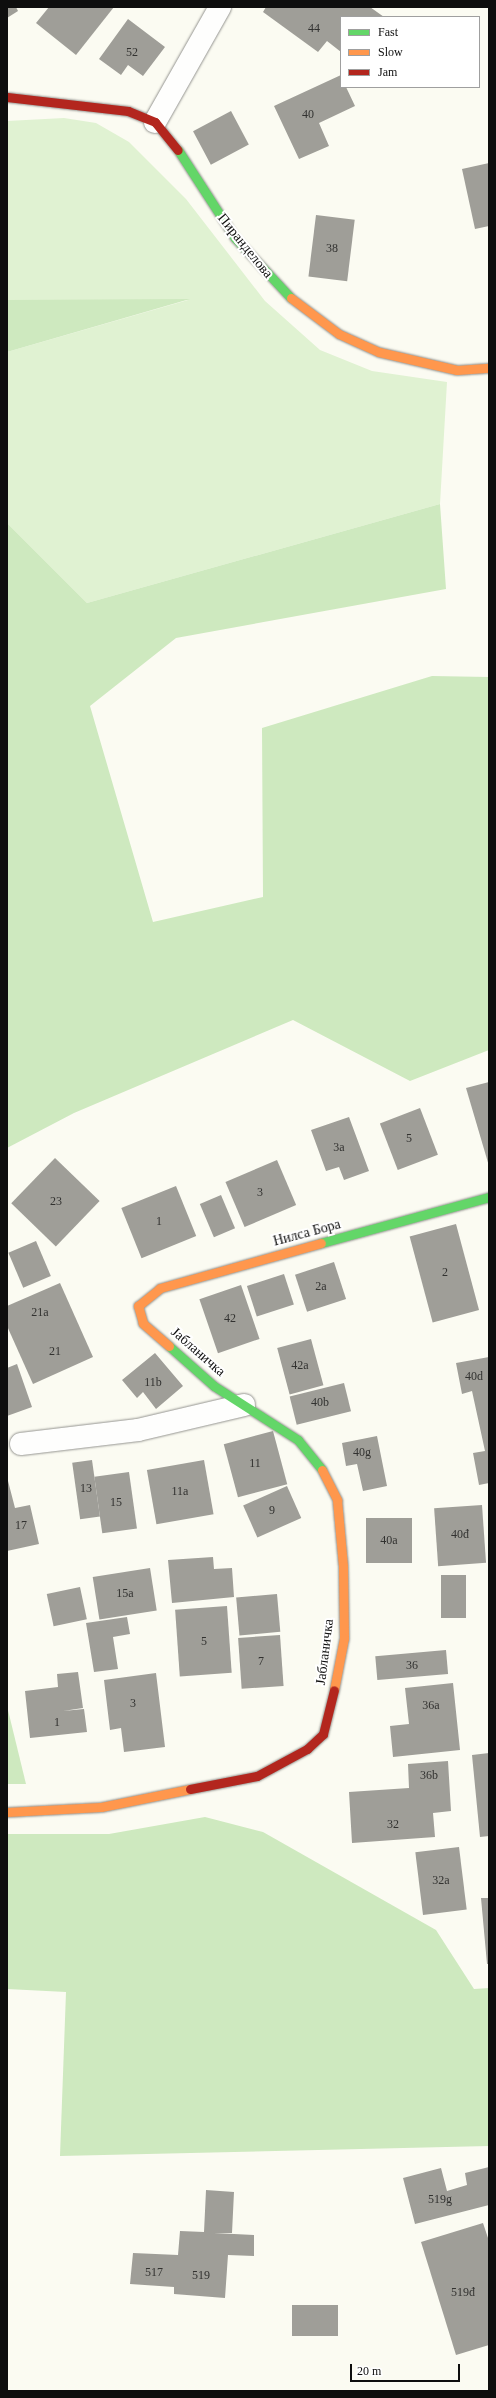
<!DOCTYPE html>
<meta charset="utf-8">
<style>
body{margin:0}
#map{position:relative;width:496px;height:2398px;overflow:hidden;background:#fbfbf2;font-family:"Times New Roman",serif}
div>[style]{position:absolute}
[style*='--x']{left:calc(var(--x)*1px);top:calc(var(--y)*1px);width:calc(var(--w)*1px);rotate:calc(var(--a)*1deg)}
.green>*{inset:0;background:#e0f2d2}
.forest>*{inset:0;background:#cee9bf}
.building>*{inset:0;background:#9f9e98;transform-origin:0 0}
.roads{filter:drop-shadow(0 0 1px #959591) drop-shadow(0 0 1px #959591)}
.street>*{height:22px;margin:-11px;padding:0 11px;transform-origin:11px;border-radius:11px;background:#fefefd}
.fast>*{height:9px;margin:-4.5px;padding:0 4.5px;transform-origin:4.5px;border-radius:4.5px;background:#63d668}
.slow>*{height:9px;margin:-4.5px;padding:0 4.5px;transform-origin:4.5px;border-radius:4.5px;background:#ff974d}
.jam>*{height:9px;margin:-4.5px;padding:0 4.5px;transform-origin:4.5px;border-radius:4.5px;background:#b3261e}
span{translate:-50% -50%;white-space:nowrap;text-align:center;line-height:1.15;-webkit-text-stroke:4px #fff;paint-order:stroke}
.number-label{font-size:12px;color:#323230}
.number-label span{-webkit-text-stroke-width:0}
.street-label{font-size:14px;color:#0e0e0e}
.frame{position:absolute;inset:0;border:8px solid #0e0e0e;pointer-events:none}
.legend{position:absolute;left:340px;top:16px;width:140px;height:72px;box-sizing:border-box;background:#fff;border:1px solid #9f9f9f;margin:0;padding:5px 7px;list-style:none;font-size:12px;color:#0e0e0e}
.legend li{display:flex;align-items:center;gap:8px;height:20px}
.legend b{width:20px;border:1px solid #9f9f9f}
.scale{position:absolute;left:350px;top:2364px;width:110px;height:18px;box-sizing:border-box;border:2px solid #0e0e0e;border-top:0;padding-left:5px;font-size:12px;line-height:14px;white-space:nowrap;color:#0e0e0e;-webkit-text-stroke:3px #fff;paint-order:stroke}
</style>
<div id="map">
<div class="green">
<div style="clip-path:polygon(64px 118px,96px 123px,129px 142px,186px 199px,265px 301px,320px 350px,372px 371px,447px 382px,440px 504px,87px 603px,7px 523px,7px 352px,188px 300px,7px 300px,7px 121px)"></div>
</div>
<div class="forest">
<div style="clip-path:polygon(190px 299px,7px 352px,7px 300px)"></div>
<div style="clip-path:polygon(440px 504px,446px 589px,176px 638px,90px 706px,153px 922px,263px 897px,262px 728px,432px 676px,489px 677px,489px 1050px,410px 1081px,293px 1020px,74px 1113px,7px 1148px,7px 523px,87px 603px)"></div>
<div style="clip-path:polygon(7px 1706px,26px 1784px,7px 1784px)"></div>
<div style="clip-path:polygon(205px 1817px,263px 1832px,436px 1930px,474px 1989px,489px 1988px,489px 2146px,60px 2156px,66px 1992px,7px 1989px,7px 1834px,109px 1834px)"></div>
</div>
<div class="building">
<div style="clip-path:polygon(7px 7px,16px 7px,18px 11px,7px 18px)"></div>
<div style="clip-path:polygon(49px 7px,114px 7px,76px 55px,36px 23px)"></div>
<div style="clip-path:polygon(266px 7px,370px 7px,384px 17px,341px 17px,341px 52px,327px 41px,318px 52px,263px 12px)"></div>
<div style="clip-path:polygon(128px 19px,165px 47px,143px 76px,128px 65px,121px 75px,99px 59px)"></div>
<div style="clip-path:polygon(341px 75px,341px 87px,346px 87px,355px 106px,319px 123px,329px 146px,299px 159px,274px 106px)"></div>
<div style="left:231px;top:111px;width:38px;height:43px;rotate:62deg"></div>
<div style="clip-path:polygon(489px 163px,489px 226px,475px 229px,462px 169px)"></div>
<div style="left:316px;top:215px;width:39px;height:62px;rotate:7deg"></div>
<div style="clip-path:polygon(489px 1082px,489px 1166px,466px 1088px)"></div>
<div style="left:420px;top:1108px;width:50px;height:43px;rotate:69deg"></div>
<div style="clip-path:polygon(349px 1117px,369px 1171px,344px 1180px,339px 1167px,326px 1171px,311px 1130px)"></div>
<div style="left:55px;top:1158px;width:62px;height:63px;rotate:44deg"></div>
<div style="left:277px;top:1160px;width:49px;height:56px;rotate:67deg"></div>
<div style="left:176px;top:1186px;width:54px;height:59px;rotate:68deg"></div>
<div style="left:221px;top:1195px;width:36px;height:23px;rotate:67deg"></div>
<div style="left:456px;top:1224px;width:89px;height:48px;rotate:75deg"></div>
<div style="left:36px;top:1241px;width:38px;height:30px;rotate:67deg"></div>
<div style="left:334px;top:1262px;width:39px;height:41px;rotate:72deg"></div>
<div style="left:284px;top:1274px;width:32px;height:39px;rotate:72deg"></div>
<div style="clip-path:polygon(60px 1283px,93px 1357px,33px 1384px,7px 1326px,7px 1306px)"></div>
<div style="left:241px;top:1285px;width:57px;height:44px;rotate:71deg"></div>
<div style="left:311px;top:1339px;width:48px;height:35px;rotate:75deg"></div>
<div style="clip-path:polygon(155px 1353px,183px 1386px,156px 1409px,143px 1392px,137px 1398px,122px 1380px)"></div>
<div style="clip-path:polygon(489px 1357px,489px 1483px,479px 1485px,473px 1453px,485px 1451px,472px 1391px,462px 1394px,456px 1363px)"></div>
<div style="clip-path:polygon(17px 1364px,32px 1407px,7px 1416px,7px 1368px)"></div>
<div style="left:344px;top:1383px;width:29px;height:56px;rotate:76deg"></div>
<div style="left:273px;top:1431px;width:55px;height:51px;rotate:75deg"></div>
<div style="clip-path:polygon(377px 1436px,387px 1486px,363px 1491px,357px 1464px,346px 1466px,342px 1443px)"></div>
<div style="left:92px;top:1460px;width:57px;height:20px;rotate:82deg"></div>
<div style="left:204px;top:1460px;width:55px;height:58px;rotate:80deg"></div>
<div style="left:129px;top:1472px;width:57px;height:35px;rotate:82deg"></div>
<div style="clip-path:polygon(7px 1477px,15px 1508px,30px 1505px,39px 1544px,7px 1551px)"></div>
<div style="left:287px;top:1486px;width:35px;height:48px;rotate:66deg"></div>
<div style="left:482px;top:1505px;width:58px;height:48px;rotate:86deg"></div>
<div style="left:366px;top:1518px;width:46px;height:45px"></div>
<div style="clip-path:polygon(213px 1557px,214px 1569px,232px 1568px,234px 1597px,172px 1603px,168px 1560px)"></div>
<div style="left:150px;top:1568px;width:43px;height:58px;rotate:81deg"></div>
<div style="left:441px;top:1575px;width:25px;height:43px"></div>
<div style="left:80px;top:1587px;width:33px;height:34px;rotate:78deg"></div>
<div style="left:277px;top:1594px;width:38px;height:41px;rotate:85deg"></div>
<div style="left:227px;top:1606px;width:67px;height:52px;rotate:86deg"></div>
<div style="clip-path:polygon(127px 1617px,130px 1634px,113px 1637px,118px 1669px,94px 1672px,86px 1623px)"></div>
<div style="left:280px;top:1635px;width:51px;height:42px;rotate:86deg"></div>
<div style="left:446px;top:1650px;width:24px;height:71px;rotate:85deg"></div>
<div style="clip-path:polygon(78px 1672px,83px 1708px,63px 1711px,84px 1709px,87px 1732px,30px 1738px,25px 1691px,58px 1687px,57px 1674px)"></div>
<div style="clip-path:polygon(156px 1673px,165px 1747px,124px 1752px,121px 1728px,110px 1730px,104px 1680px)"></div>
<div style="clip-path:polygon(453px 1683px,460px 1750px,393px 1757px,390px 1726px,409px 1724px,405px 1688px)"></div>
<div style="clip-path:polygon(489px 1753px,489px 1836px,480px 1837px,472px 1755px)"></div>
<div style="clip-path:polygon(448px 1761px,451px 1811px,433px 1813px,435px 1837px,352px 1843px,349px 1792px,409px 1788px,408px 1764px)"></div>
<div style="left:459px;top:1847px;width:63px;height:44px;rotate:83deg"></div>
<div style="clip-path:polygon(481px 1898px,489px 1898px,489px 1964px,487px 1964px)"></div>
<div style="clip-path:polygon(489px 2167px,489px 2205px,415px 2224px,403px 2178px,441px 2168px,447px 2191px,467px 2185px,465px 2173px)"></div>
<div style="clip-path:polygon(206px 2190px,234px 2192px,232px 2233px,214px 2233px,254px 2235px,254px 2256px,228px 2255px,225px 2298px,174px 2294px,174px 2287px,130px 2284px,133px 2253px,178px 2255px,180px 2231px,204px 2232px)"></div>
<div style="clip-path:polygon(483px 2223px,489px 2241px,489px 2345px,456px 2355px,421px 2242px)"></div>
<div style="left:338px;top:2305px;width:31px;height:46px;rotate:90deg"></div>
</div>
<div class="roads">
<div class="street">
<div style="--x:155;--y:122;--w:132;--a:-60.5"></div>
<div style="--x:21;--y:1444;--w:118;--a:-6.8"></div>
<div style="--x:138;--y:1430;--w:109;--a:-13.3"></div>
</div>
<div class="fast">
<div style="--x:178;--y:150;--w:105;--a:57.1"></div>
<div style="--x:235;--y:238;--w:82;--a:47"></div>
<div style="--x:321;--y:1243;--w:174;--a:-15.3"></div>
<div style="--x:169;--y:1346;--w:60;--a:41.6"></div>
<div style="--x:214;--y:1386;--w:100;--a:32.7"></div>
<div style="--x:298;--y:1440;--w:38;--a:51"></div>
</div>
<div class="slow">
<div style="--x:291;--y:298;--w:60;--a:36.9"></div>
<div style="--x:339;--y:334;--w:44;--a:24.2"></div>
<div style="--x:379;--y:352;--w:80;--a:13"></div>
<div style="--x:457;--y:370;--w:32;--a:-4"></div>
<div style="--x:169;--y:1346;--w:35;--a:-139"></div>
<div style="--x:143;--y:1323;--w:18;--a:-106"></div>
<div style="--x:138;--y:1306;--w:28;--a:-39"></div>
<div style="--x:160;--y:1288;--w:167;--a:-15.6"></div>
<div style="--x:322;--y:1470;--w:34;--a:63"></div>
<div style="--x:337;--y:1500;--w:66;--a:84.8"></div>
<div style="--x:343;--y:1566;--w:72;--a:89.2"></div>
<div style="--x:344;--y:1638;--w:53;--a:100.9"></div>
<div style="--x:7;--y:1812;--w:94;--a:-3"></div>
<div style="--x:101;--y:1807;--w:91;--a:-11.4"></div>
</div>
<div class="jam">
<div style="--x:7;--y:97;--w:122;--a:6.6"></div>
<div style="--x:128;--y:111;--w:29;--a:22"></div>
<div style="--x:155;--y:122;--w:36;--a:51"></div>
<div style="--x:190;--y:1789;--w:68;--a:-11"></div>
<div style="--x:257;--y:1776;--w:57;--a:-28.4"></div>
<div style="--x:307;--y:1749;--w:22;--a:-43"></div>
<div style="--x:323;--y:1734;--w:45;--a:-76"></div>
</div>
</div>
<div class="number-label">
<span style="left:314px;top:29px">44</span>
<span style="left:132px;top:53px">52</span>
<span style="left:308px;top:115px">40</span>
<span style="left:332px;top:249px">38</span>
<span style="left:409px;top:1139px">5</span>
<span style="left:339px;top:1148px">3a</span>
<span style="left:260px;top:1193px">3</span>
<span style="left:56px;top:1202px">23</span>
<span style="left:159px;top:1222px">1</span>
<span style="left:445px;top:1273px">2</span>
<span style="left:321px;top:1287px">2a</span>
<span style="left:40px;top:1313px">21a</span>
<span style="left:230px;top:1319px">42</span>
<span style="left:55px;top:1352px">21</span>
<span style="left:300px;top:1366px">42a</span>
<span style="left:474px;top:1377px">40d</span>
<span style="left:153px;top:1383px">11b</span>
<span style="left:320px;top:1403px">40b</span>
<span style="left:362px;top:1453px">40g</span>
<span style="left:255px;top:1464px">11</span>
<span style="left:86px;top:1489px">13</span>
<span style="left:180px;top:1492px">11a</span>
<span style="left:116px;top:1503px">15</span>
<span style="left:272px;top:1511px">9</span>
<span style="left:21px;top:1526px">17</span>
<span style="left:460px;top:1535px">40đ</span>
<span style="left:389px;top:1541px">40a</span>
<span style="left:125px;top:1594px">15a</span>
<span style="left:204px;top:1642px">5</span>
<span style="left:261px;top:1662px">7</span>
<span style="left:412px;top:1666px">36</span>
<span style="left:133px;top:1704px">3</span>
<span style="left:431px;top:1706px">36a</span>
<span style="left:57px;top:1723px">1</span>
<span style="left:429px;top:1776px">36b</span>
<span style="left:393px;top:1825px">32</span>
<span style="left:441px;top:1881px">32a</span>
<span style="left:440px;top:2200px">519g</span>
<span style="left:154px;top:2273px">517</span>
<span style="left:201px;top:2276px">519</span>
<span style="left:463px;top:2293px">519đ</span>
</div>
<div class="street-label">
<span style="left:245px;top:246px;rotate:51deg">Пиранделова</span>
<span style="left:307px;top:1233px;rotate:-15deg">Нилса Бора</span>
<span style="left:198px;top:1352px;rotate:41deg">Јабланичка</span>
<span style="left:325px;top:1652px;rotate:-83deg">Јабланичка</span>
</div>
<div class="frame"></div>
<ul class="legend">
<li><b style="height:5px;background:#63d668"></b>Fast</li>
<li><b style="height:5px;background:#ff974d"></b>Slow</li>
<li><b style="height:5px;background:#b3261e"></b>Jam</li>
</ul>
<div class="scale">20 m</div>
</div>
